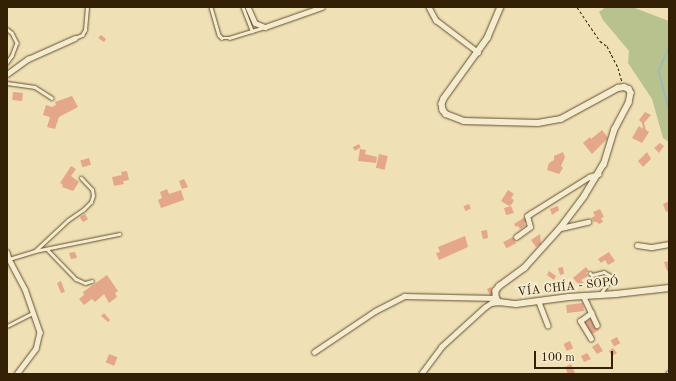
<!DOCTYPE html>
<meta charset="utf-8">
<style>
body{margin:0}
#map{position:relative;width:676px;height:381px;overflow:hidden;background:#f0e0b5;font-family:"Old Standard TT",serif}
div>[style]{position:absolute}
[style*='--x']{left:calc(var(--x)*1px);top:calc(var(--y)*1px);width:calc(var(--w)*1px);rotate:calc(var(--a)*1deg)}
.green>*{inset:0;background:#b8c28e}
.stream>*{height:1.5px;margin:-0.75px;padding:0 0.75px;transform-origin:0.75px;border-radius:0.75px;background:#9bbbb4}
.building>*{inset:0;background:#e4a78a;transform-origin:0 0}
.path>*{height:1px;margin-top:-0.5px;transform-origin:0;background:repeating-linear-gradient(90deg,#342105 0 3px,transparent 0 5px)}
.roads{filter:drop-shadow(0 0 1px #635131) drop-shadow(0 0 1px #635131)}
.service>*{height:2.5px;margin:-1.25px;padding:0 1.25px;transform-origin:1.25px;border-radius:1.25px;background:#f5ebcf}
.minor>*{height:4.5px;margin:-2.25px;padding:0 2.25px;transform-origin:2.25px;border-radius:2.25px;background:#f5ebcf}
.tertiary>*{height:5.5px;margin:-2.75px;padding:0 2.75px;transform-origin:2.75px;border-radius:2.75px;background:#f5ebcf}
span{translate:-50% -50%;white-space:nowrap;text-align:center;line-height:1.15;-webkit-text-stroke:4px #f5ebcf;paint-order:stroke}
.street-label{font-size:12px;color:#342105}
.frame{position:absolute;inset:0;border:8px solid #342105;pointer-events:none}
.scale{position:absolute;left:534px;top:351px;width:79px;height:18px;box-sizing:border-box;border:2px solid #342105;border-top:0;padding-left:5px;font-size:12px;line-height:14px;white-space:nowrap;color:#342105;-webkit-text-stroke:3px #f5ebcf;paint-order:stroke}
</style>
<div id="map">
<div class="green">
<div style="clip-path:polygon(606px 7px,632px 7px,669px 21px,669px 142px,663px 138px,652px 99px,628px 63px,629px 51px,603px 20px,599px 12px)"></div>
</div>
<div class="stream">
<div style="--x:669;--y:48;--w:25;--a:113"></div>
<div style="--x:659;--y:71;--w:39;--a:75"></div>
</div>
<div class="building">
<div style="clip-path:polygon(101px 35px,106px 39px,104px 42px,98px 38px)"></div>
<div style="left:13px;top:92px;width:10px;height:8px;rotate:6deg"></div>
<div style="clip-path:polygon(72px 96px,78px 107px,59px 117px,55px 129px,47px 127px,50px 117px,43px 115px,46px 105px,52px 107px,56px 105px,55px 102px)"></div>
<div style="clip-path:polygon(645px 112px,651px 115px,644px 123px,646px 130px,649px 132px,642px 143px,632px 138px,639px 126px,643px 129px,642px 123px,639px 120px)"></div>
<div style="clip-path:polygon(602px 130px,608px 138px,592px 154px,583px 143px,590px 137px,591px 139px)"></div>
<div style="clip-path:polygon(660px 143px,664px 146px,659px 153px,654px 148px)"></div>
<div style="left:359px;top:144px;width:4px;height:7px;rotate:63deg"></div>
<div style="clip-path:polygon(360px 149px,366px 150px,365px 154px,377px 157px,376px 163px,358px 161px)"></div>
<div style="clip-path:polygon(563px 152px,565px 157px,561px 166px,563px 168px,559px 174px,547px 170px,549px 163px,554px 160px,554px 156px)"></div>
<div style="clip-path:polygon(647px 152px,651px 159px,643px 167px,638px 161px)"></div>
<div style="left:379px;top:154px;width:9px;height:14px;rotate:13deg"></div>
<div style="left:89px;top:158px;width:7px;height:9px;rotate:74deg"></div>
<div style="clip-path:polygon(71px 166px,76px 169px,71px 176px,79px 182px,73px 191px,62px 187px,63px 185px,60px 183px)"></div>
<div style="clip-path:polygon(127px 171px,129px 180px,123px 181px,124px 184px,114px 186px,112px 177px,122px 175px,121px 172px)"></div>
<div style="clip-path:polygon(184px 179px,188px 187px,182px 189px,179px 181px)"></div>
<div style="clip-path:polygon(167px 189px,169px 194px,181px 190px,184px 200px,161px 208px,158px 200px,162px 198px,160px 192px)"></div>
<div style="clip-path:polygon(508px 190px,514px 194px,511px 198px,514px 200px,512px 204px,509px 206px,501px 201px)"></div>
<div style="clip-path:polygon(669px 201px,669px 211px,666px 212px,663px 204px)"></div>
<div style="left:469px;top:204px;width:5px;height:6px;rotate:68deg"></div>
<div style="clip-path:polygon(511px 206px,514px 213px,506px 215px,504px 208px)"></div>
<div style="clip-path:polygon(558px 206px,559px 210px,552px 215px,550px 209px)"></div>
<div style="clip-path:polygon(600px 209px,604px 217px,601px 218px,603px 222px,599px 224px,597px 222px,594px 222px,591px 218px,595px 216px,593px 212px)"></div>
<div style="left:85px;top:214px;width:6px;height:6px;rotate:59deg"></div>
<div style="clip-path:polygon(525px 217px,527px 221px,524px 223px,525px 226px,520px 229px,518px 226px,516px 227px,514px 224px)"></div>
<div style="clip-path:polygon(487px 230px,488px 238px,483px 239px,481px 231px)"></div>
<div style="clip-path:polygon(540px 234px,541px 244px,536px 247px,531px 240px)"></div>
<div style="clip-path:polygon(465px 236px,468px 247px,439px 260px,436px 253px,440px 252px,438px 247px)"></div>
<div style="left:513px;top:237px;width:7px;height:11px;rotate:63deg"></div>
<div style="clip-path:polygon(75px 252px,77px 258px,71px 259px,69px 253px)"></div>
<div style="clip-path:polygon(609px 252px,615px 261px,608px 265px,605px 260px,601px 263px,598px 259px)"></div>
<div style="clip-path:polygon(669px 261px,669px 270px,667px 271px,664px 262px)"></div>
<div style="clip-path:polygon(563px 267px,564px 274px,560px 275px,558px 268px)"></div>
<div style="clip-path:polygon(586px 267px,589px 271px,586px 273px,588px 276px,581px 280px,584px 283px,580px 286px,573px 278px)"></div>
<div style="clip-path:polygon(549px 271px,556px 276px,554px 280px,547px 275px)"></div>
<div style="clip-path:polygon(107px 275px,118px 291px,115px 293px,117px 297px,109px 303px,104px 294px,95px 302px,92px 299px,84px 305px,79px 299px,84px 295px,83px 292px)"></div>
<div style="clip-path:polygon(61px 281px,65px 292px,61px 293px,57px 283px)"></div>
<div style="clip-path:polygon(491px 287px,494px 293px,490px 296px,487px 289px)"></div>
<div style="left:583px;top:303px;width:8px;height:17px;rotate:83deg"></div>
<div style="clip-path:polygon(104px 313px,110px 320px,108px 322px,101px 316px)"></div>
<div style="left:592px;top:318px;width:14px;height:10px;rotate:60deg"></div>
<div style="left:617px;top:337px;width:7px;height:7px;rotate:63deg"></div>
<div style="left:570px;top:341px;width:8px;height:7px;rotate:67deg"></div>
<div style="clip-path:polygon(598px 343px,603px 351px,597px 354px,592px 347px)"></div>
<div style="clip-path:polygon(613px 348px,617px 353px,612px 356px,609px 351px)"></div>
<div style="clip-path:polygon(587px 353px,591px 359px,584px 362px,581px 356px)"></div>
<div style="left:109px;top:354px;width:9px;height:9px;rotate:21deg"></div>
<div style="clip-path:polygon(571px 364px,575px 373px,568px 374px,565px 367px)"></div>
</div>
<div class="path">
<div style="--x:577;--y:7;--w:41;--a:55.9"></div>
<div style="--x:600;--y:41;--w:9;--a:36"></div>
<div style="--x:607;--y:46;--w:25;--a:63"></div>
<div style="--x:618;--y:68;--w:15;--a:74"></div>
</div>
<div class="roads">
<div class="service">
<div style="--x:211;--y:7;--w:29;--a:74"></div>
<div style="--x:219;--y:35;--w:4;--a:45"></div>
<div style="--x:222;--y:38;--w:7;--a:0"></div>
<div style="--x:229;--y:38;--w:37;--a:-17"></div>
<div style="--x:243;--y:7;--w:26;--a:69"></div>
<div style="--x:7;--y:29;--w:6;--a:39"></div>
<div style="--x:12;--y:33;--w:11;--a:63"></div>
<div style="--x:17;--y:43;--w:14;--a:111"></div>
<div style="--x:12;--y:56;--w:9;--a:126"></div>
<div style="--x:75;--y:38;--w:8;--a:-23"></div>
<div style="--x:82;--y:35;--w:6;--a:-59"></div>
<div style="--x:85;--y:30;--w:23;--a:-85"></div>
<div style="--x:7;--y:83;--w:28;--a:8"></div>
<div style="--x:35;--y:87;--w:20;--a:33"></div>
<div style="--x:47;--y:249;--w:42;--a:46"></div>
<div style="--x:76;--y:279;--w:10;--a:24"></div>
<div style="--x:85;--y:283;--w:7;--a:-16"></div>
<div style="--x:35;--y:251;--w:45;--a:-43.2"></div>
<div style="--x:68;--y:220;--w:18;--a:-34"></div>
<div style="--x:83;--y:210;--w:11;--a:-45"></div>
<div style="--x:91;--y:202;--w:6;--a:-72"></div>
<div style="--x:93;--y:196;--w:6;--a:-99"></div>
<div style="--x:92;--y:190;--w:16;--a:-133"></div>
<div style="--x:9;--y:259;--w:27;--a:-17"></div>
<div style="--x:35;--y:251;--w:86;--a:-11.4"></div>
<div style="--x:590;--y:273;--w:3;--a:45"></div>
<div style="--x:592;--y:275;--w:12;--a:-14"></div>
<div style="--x:604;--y:272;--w:8;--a:30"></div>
<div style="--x:611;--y:276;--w:5;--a:101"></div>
<div style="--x:610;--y:281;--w:16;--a:125"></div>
<div style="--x:7;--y:326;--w:29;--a:-27"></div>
</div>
<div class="minor">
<div style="--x:248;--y:7;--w:17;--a:66"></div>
<div style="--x:255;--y:23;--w:11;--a:22"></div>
<div style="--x:265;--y:27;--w:60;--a:-19.3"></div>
<div style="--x:429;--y:7;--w:15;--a:62"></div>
<div style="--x:436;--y:20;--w:53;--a:37.3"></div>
<div style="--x:7;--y:74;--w:26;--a:-36"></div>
<div style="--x:28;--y:59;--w:51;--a:-24.1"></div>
<div style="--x:561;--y:228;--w:28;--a:-13"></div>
<div style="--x:516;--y:237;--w:17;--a:-36"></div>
<div style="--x:530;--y:227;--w:11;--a:-105"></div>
<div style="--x:527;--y:216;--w:4;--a:-34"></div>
<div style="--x:530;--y:214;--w:70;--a:-32.1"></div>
<div style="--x:589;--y:177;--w:10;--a:-17"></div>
<div style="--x:637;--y:245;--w:15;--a:8"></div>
<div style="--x:652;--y:247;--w:17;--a:-10"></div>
<div style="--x:7;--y:252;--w:7;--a:74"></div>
<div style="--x:9;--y:259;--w:34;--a:62"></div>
<div style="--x:25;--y:289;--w:46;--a:70.8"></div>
<div style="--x:40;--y:332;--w:17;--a:103"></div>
<div style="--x:36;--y:349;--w:31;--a:127"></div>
<div style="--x:584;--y:297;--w:31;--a:65"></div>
<div style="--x:539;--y:302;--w:25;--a:69"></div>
<div style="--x:591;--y:339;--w:21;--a:-121"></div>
<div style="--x:580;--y:321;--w:14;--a:-36"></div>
<div style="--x:314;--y:352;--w:73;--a:-33.9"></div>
<div style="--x:375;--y:311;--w:33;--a:-27"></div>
<div style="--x:404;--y:296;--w:92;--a:1.2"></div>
<div style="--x:421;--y:374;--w:34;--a:-53"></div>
<div style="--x:441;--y:347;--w:59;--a:-42.3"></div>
<div style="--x:485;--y:307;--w:7;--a:-34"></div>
<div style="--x:491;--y:303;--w:8;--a:-7"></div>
<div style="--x:668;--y:374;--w:1;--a:-45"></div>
</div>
<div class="tertiary">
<div style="--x:501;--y:7;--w:34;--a:113"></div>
<div style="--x:488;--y:38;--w:75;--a:125.8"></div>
<div style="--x:444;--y:99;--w:5;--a:112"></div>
<div style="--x:442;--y:104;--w:6;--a:81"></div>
<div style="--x:443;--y:110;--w:5;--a:53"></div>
<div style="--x:446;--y:114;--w:19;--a:21"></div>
<div style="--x:464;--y:121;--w:74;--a:1.5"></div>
<div style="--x:538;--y:123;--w:23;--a:-10"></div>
<div style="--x:561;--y:119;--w:65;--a:-28.5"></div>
<div style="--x:618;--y:88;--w:6;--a:-9"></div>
<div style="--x:624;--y:87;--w:5;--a:22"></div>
<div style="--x:629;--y:89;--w:4;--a:63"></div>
<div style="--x:631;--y:93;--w:10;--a:101"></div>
<div style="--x:629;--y:103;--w:30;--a:118"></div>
<div style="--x:615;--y:129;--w:37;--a:107"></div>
<div style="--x:604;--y:164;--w:37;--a:121"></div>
<div style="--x:585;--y:196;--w:40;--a:127"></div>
<div style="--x:561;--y:228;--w:54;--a:132"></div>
<div style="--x:525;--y:268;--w:31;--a:144"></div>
<div style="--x:500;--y:286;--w:6;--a:129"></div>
<div style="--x:496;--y:291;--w:7;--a:90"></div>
<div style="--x:496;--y:298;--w:5;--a:53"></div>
<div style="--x:499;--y:302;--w:17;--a:7"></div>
<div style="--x:516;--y:304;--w:53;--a:-7.5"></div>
<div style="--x:569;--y:297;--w:47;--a:-3.7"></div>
<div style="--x:616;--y:294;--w:53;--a:-6.5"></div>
</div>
</div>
<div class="street-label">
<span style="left:568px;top:288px;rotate:-6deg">VÍA CHÍA - SOPÓ</span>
</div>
<div class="frame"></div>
<div class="scale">100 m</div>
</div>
